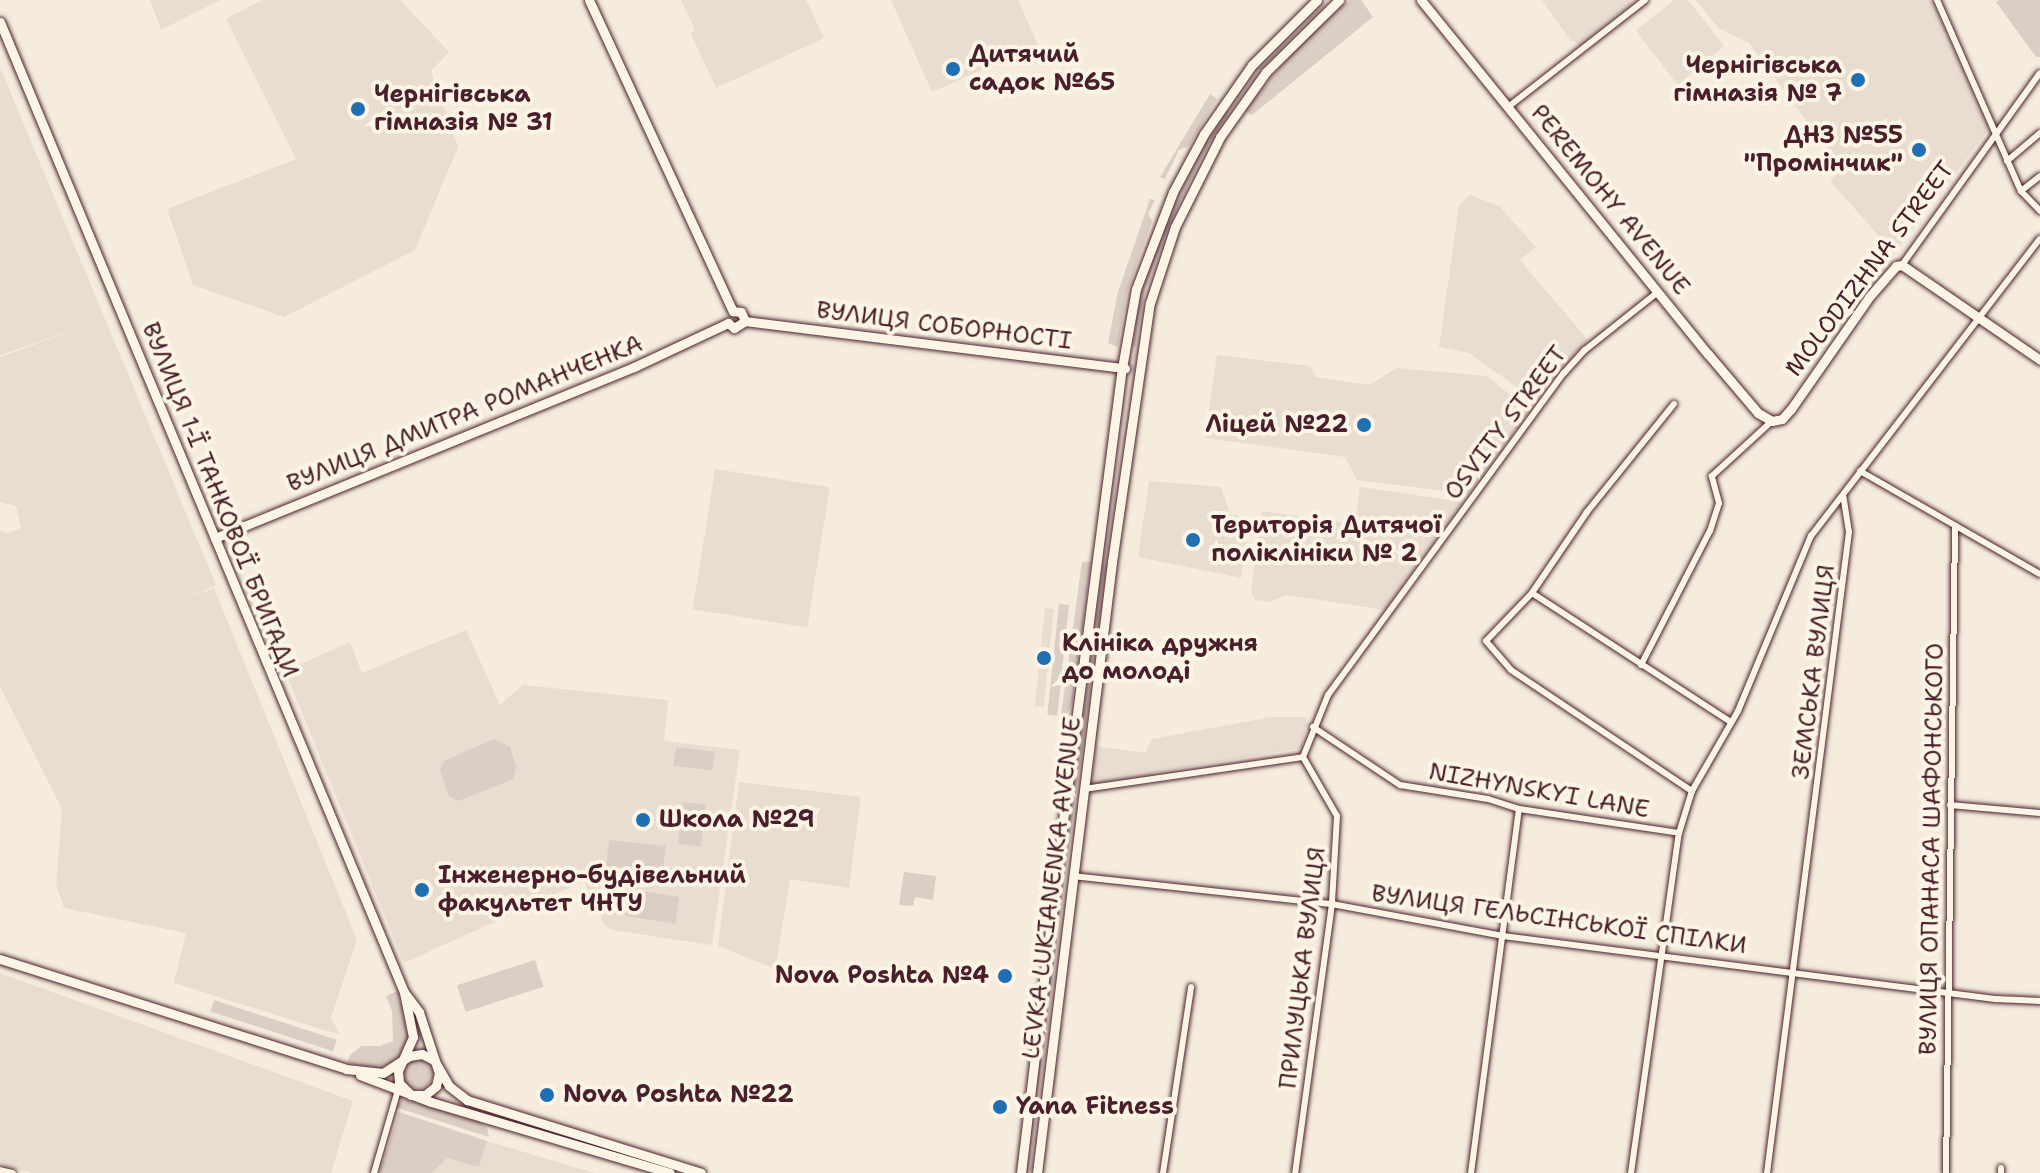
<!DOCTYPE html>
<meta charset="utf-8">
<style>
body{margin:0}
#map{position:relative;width:2040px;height:1173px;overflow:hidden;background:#f5ecde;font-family:"Shantell Sans",sans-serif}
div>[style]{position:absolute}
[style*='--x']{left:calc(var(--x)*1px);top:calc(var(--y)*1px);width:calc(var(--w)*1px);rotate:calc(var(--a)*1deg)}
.built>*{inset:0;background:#e8ddd0;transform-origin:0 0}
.green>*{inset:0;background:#dbcec4;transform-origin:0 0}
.round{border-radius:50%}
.roads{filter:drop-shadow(0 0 2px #4a1f2b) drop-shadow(0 0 2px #4a1f2b)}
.street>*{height:6px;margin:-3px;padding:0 3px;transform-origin:3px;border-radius:3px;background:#fcf5e5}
.secondary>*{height:9px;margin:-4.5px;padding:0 4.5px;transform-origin:4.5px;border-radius:4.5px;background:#fcf5e5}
.dots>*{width:22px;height:22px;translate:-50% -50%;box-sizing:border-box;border:4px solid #fcf5e5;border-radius:50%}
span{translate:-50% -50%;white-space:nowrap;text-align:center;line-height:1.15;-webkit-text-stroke:8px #fcf5e5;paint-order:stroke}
.poi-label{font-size:24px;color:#4a1f2b;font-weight:700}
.left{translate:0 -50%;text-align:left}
.right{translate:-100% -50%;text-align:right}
.street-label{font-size:24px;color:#4a1f2b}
</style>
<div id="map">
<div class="built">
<div style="clip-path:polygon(150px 0,220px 0,161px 30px)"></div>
<div style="clip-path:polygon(262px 0,400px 0,449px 52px,431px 71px,458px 147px,415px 250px,284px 317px,193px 285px,167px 209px,296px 159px,226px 19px)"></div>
<div style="clip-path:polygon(681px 0,806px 0,824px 38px,716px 88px,691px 34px,695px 30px)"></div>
<div style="clip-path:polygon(891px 0,1018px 0,1038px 45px,932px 92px)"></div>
<div style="clip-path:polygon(1542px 0,1637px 0,1581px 45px,1570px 40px)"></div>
<div style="clip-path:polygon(1674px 0,1688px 0,1724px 46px,1678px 85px,1636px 31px)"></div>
<div style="clip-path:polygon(1696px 0,1932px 0,1989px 129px,1894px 253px,1830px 181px,1842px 169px,1749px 43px,1718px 28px)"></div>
<div style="clip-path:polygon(0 67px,216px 585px,188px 598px,214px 588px,357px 940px,331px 1018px,340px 1035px,174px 983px,186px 933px,64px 908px,56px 884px,62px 809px,0 686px,0 530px,8px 533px,21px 528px,16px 506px,0 502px,0 357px,86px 326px,0 355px)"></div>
<div style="clip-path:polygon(1470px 195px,1499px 206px,1536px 247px,1520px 260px,1588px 340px,1535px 400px,1469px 353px,1439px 347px,1459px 205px)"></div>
<div style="clip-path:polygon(1217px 355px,1310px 366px,1316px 377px,1369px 385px,1397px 368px,1487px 376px,1530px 411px,1469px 494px,1357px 480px,1345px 457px,1205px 438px)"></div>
<div style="left:715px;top:469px;width:116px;height:142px;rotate:9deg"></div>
<div style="clip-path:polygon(1149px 481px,1221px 487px,1230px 514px,1242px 516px,1242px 521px,1249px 523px,1241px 578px,1138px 557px)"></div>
<div style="clip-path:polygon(1360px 487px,1463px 502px,1385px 610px,1286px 595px,1270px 602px,1255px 600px,1251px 592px,1262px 511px,1355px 524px)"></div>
<div style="left:1045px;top:608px;width:9px;height:99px;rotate:6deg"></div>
<div style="clip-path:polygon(466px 630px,500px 705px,523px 685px,668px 700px,664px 741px,740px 750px,712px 945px,612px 930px,605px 926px,584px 881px,404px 963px,285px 671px,350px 642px,362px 673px)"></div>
<div style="clip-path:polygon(1271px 717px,1307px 717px,1302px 748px,1152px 773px,1152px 776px,1090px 789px,1096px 746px,1145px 753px,1152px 739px)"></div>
<div style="clip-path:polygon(739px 782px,861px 797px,849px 888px,790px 879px,775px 969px,718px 946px)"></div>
<div style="clip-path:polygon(0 973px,353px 1101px,331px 1173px,32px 1173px,0 1164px)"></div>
<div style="clip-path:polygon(402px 1116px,595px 1173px,378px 1173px)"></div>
</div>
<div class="green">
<div style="clip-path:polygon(1350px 0,1361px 0,1373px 17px,1252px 115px,1244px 111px,1300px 43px)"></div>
<div style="clip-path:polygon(2000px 0,2040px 0,2040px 57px,2036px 57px,1996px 2px)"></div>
<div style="clip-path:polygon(1210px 94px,1217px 99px,1189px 146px,1179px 150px,1165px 179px,1160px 177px)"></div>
<div style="clip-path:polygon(1226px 110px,1229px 112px,1204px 153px,1164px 236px,1145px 291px,1135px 347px,1132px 347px,1140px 294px,1163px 228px,1195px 160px)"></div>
<div style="clip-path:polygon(1150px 199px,1155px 200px,1148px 214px,1152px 221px,1127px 293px,1118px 347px,1108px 343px,1118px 292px)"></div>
<div style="clip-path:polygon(1082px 562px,1091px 562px,1072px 703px,1068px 713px,1061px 715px)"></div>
<div style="clip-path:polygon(1103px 564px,1107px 565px,1097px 639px,1080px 769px,1076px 769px)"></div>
<div style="left:1059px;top:604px;width:10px;height:111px;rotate:6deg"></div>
<div style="clip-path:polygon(494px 739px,510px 747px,516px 767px,513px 779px,458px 801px,449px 796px,440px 770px,444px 761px)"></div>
<div style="left:676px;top:747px;width:39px;height:19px;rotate:7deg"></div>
<div style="clip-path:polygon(1075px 776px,1078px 776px,1027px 1173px,1038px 1071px)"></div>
<div style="left:683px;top:802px;width:23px;height:42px;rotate:7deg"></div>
<div style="left:609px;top:840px;width:57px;height:30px;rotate:6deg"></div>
<div style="clip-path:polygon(904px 872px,936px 876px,933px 900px,915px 897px,913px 906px,899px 905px)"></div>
<div style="left:629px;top:889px;width:51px;height:27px;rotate:9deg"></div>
<div style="left:535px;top:960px;width:28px;height:82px;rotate:72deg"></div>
<div style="clip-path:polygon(398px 991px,409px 1037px,398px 1059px,378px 1069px,347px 1063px,350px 1055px,361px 1046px,380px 1046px,393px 1041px,392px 1011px,386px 996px)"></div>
<div style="left:214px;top:1000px;width:129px;height:12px;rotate:18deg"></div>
<div class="round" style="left:403px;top:1059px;width:30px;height:30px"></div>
<div style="clip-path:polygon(403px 1099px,476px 1119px,487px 1128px,489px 1137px,395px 1107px)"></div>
<div style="clip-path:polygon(399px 1112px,487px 1141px,479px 1167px,447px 1158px,432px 1173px,380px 1173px)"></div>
</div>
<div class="roads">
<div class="street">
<div style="--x:1937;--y:0;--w:209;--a:66.3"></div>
<div style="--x:2021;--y:191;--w:28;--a:46"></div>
<div style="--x:1508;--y:107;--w:174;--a:-38"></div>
<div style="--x:2007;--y:161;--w:43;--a:-40.3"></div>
<div style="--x:2021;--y:191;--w:24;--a:-38"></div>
<div style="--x:1902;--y:265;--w:236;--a:-54.3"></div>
<div style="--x:1674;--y:404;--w:139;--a:128.9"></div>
<div style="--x:1587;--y:512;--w:98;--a:124.2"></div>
<div style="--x:1532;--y:593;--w:66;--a:133.8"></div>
<div style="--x:1486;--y:641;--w:38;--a:49"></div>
<div style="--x:1511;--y:670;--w:218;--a:33.8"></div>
<div style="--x:1860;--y:471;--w:207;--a:29.8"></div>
<div style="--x:1532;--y:593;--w:237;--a:33"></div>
<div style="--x:1641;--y:665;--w:151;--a:-62.8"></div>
<div style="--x:1710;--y:531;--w:29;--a:-72"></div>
<div style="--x:1719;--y:503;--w:28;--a:-105"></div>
<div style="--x:1712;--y:476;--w:81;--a:-42.5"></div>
<div style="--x:1313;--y:727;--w:105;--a:33.7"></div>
<div style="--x:1400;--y:785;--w:89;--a:9"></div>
<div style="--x:1488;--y:799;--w:33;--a:18"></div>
<div style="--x:1519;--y:809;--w:162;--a:8.5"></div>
<div style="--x:1303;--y:757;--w:67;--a:-68"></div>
<div style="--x:1328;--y:695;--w:399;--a:-53.8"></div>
<div style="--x:1564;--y:373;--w:31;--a:-48"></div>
<div style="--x:1585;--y:350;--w:93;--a:-38.5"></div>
<div style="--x:1084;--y:789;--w:221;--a:-8.3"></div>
<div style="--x:1303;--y:757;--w:68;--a:60"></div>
<div style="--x:1337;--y:816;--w:88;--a:93.3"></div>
<div style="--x:1332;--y:904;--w:272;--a:97.8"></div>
<div style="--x:1950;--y:805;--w:90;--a:5.1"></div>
<div style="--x:1073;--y:876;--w:261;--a:6.2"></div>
<div style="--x:1332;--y:904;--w:174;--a:10.6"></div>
<div style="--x:1503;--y:936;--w:498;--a:7.3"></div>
<div style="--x:1997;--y:999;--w:43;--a:2.7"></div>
<div style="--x:2001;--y:1168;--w:5;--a:90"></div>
<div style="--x:0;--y:1170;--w:13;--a:13"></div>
<div style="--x:374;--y:1173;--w:86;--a:-73.9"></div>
<div style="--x:1163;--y:1173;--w:188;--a:-81.4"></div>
<div style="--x:1471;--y:1173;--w:367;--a:-82.5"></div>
<div style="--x:1631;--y:1173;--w:343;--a:-82"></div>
<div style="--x:1679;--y:833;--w:44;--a:-72.8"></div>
<div style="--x:1692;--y:791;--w:92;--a:-60.1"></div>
<div style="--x:1738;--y:711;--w:190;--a:-67.4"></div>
<div style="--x:1811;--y:536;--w:375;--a:-52.4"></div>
<div style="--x:1767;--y:1173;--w:646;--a:-82.71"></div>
<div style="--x:1849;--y:532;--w:36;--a:-99"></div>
<div style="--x:1946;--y:1173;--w:647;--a:-89.2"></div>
</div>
<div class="secondary">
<div style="--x:589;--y:0;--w:343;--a:65.2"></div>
<div style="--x:733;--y:311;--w:8;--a:7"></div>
<div style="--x:741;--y:312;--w:10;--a:66"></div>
<div style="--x:1421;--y:0;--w:456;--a:51"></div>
<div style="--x:1708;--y:354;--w:77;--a:49.7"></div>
<div style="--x:1758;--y:413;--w:16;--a:30"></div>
<div style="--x:1772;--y:421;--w:10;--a:-11"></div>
<div style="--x:1782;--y:419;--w:13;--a:-48"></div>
<div style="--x:1791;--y:409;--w:136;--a:-55.1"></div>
<div style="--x:1869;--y:297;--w:41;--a:-48.9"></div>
<div style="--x:1896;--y:266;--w:6;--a:-9"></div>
<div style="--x:1902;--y:265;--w:168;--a:34.5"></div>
<div style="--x:0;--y:22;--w:1051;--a:67.39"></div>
<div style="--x:404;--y:992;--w:46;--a:78.7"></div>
<div style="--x:413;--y:1037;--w:37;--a:114"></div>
<div style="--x:398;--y:1071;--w:12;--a:85"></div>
<div style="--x:399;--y:1083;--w:17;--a:45"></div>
<div style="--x:411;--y:1095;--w:14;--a:0"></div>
<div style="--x:425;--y:1095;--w:14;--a:-39"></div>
<div style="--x:436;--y:1086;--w:13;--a:-77"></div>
<div style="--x:439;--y:1073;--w:64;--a:-108.2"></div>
<div style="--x:419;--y:1012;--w:25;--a:-127"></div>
<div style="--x:728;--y:323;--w:8;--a:40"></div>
<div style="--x:734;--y:328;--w:13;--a:-32"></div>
<div style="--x:745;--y:321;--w:383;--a:7.1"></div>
<div style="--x:215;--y:538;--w:453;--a:-22.2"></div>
<div style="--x:634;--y:367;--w:104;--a:-25.1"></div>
<div style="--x:0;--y:959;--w:363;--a:17.6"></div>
<div style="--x:346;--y:1069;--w:37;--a:6"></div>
<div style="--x:383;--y:1073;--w:31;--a:-33"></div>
<div style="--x:409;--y:1056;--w:13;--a:-9"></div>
<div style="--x:422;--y:1054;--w:13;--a:27"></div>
<div style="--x:434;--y:1060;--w:30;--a:60"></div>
<div style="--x:449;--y:1086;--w:23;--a:38"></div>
<div style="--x:467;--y:1100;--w:245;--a:17.3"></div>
<div style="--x:360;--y:1075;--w:76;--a:20.8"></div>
<div style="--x:431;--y:1102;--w:249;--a:16.5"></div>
<div style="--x:1021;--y:1173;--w:346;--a:-83.2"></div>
<div style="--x:1062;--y:829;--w:465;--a:-82.6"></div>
<div style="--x:1122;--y:368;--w:80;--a:-80"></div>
<div style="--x:1136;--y:289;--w:104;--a:-69.1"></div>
<div style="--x:1173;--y:192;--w:66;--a:-61.9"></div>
<div style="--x:1204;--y:134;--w:84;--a:-55.2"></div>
<div style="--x:1252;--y:65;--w:92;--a:-45"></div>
<div style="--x:1037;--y:1173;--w:616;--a:-83"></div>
<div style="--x:1112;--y:562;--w:262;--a:-81.7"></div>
<div style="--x:1150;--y:303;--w:80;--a:-71.8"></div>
<div style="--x:1175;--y:227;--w:101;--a:-63.4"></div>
<div style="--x:1220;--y:137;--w:80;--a:-54.7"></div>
<div style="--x:1266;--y:72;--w:103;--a:-44.6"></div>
</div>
</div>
<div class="dots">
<div style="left:953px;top:69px;background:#1f6fb2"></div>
<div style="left:1858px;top:80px;background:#1f6fb2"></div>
<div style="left:358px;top:109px;background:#1f6fb2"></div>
<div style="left:1919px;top:150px;background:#1f6fb2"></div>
<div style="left:1364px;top:425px;background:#1f6fb2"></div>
<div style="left:1193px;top:540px;background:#1f6fb2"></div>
<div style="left:1044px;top:658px;background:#1f6fb2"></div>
<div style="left:643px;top:820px;background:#1f6fb2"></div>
<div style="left:422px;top:890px;background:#1f6fb2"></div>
<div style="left:1005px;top:976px;background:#1f6fb2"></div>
<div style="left:547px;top:1095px;background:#1f6fb2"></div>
<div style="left:1000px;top:1107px;background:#1f6fb2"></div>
</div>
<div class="poi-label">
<span class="left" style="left:969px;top:69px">Дитячий<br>садок №65</span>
<span class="right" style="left:1842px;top:80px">Чернігівська<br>гімназія № 7</span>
<span class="left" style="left:374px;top:109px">Чернігівська<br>гімназія № 31</span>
<span class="right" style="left:1903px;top:150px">ДНЗ №55<br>"Промінчик"</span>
<span class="right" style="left:1348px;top:425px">Ліцей №22</span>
<span class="left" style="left:1211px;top:540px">Територія Дитячої<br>поліклініки № 2</span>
<span class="left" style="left:1062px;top:658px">Клініка дружня<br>до молоді</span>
<span class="left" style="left:659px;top:820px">Школа №29</span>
<span class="left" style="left:438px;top:890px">Інженерно-будівельний<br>факультет ЧНТУ</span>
<span class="right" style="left:989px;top:976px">Nova Poshta №4</span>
<span class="left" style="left:563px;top:1095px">Nova Poshta №22</span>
<span class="left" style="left:1016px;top:1107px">Yana Fitness</span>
</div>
<div class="street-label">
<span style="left:1610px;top:200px;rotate:51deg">PEREMOHY AVENUE</span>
<span style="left:1870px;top:269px;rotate:-53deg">MOLODIZHNA STREET</span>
<span style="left:944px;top:326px;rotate:7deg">ВУЛИЦЯ СОБОРНОСТІ</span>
<span style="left:465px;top:414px;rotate:-22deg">ВУЛИЦЯ ДМИТРА РОМАНЧЕНКА</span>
<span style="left:1506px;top:423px;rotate:-53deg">OSVITY STREET</span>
<span style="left:220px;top:500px;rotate:68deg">ВУЛИЦЯ 1-Ї ТАНКОВОЇ БРИГАДИ</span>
<span style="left:1814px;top:672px;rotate:-83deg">ЗЕМСЬКА ВУЛИЦЯ</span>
<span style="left:1539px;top:791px;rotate:10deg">NIZHYNSKYI LANE</span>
<span style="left:1932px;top:849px;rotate:-89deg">ВУЛИЦЯ ОПАНАСА ШАФОНСЬКОГО</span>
<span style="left:1052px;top:888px;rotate:-83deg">LEVKA LUKIANENKA AVENUE</span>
<span style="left:1559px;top:920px;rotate:8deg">ВУЛИЦЯ ГЕЛЬСІНСЬКОЇ СПІЛКИ</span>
<span style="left:1303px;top:968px;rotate:-83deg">ПРИЛУЦЬКА ВУЛИЦЯ</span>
</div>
</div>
